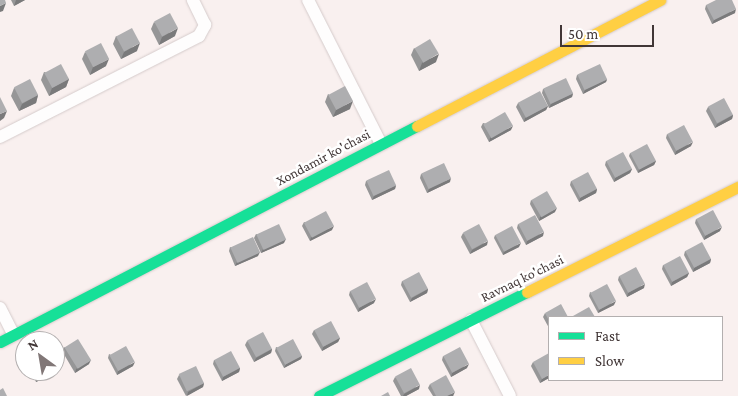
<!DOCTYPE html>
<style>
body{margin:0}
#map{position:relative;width:738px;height:396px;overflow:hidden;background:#f9f0ef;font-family:"Crimson Pro",serif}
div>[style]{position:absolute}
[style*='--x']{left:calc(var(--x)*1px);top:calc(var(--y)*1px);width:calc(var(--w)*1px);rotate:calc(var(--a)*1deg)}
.roads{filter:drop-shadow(0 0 1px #d5cbcb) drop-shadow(0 0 1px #d5cbcb)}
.street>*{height:12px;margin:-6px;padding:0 6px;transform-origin:6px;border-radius:6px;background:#fefdfd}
.fast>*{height:11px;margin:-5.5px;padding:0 5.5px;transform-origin:5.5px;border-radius:5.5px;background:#16e098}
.slow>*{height:11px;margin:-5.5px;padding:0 5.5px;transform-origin:5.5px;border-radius:5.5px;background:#ffcf43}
.wall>*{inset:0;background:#969697}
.shaded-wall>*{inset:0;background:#7a7a7b}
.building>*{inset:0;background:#aeaeb0;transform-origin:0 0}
span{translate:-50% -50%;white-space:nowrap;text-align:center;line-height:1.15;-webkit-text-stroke:5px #fff;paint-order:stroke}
.street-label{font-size:14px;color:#413636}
.legend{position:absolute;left:548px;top:316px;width:175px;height:65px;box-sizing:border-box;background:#fff;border:1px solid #b3afaf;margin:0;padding:6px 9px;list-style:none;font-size:15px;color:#413636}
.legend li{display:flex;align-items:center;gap:10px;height:25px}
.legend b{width:25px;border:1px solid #b3afaf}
.north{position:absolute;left:15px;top:331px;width:50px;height:50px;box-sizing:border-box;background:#fff;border:1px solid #b3afaf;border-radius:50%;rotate:328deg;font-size:14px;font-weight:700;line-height:20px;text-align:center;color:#413636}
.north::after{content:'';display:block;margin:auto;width:18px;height:22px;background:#817777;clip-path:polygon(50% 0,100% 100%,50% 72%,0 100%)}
.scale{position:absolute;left:560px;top:25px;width:94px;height:22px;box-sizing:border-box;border:2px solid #413636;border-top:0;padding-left:6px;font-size:15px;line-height:18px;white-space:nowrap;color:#413636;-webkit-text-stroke:4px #fff;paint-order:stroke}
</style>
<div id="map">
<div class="roads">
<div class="street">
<div style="--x:308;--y:0;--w:161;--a:63.1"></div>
<div style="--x:0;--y:137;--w:223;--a:-26.9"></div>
<div style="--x:199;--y:36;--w:13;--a:-61"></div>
<div style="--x:205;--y:25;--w:28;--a:-116"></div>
<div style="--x:0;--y:308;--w:30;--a:63"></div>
<div style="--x:471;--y:320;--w:85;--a:62.8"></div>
</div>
<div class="fast">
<div style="--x:0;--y:342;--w:470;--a:-27.4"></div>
<div style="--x:319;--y:396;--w:233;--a:-26.6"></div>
</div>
<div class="slow">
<div style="--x:417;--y:126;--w:274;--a:-27.4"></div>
<div style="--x:527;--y:292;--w:236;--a:-26.5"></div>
</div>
</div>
<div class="wall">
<div style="clip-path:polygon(11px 0,25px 0,14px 6px)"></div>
<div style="clip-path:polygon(706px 5px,735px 13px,712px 24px,705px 9px)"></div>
<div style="clip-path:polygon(154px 22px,175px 36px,159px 45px,151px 29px)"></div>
<div style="clip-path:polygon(116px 36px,137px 51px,121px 59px,113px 44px)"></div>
<div style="clip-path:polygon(414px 48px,436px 62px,419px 71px,411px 55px)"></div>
<div style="clip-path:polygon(85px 52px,106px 66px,90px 75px,82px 59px)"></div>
<div style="clip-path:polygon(44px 72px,69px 79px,66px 87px,49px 96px,41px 80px)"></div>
<div style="clip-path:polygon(577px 75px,607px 79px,606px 82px,583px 94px,576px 79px)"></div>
<div style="clip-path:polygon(14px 88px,38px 95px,36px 103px,19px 111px,11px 96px)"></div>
<div style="clip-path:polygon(543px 89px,573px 93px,572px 97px,549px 108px,542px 93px)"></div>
<div style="clip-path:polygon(328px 94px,350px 109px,333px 117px,325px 102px)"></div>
<div style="clip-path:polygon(518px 103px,548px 106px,546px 110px,524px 122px,516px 107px)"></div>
<div style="clip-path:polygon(708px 107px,733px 115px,732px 119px,715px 128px,706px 111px)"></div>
<div style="clip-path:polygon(483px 123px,511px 130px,489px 142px,481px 127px)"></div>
<div style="clip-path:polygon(667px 134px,691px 146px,675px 155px,666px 138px)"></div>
<div style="clip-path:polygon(630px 153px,656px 161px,654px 165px,638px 173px,629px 156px)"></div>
<div style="clip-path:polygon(606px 161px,632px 169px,630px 173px,614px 182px,605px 165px)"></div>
<div style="clip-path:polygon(421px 174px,450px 182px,427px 193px,420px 178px)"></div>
<div style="clip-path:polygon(366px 181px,396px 185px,395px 189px,372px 200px,365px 185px)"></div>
<div style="clip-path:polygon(571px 181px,597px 189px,596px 193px,579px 202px,570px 185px)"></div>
<div style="clip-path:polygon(531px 200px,555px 212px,539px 221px,530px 204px)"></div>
<div style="clip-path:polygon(696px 219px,720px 231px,704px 240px,695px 223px)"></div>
<div style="clip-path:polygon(304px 222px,332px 230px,310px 241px,302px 226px)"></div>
<div style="clip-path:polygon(518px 224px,543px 236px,526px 245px,517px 228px)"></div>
<div style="clip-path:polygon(463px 233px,487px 245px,470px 254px,461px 237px)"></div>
<div style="clip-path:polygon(256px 234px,284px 243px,261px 253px,254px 238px)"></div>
<div style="clip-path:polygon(495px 235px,519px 247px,503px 255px,494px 238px)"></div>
<div style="clip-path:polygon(230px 247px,258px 256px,235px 266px,229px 251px)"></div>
<div style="clip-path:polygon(685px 251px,711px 259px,710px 263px,693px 272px,684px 255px)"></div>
<div style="clip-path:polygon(663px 265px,689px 273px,687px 277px,671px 286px,662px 269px)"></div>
<div style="clip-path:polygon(619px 276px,644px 288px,627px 297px,618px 280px)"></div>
<div style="clip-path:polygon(402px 281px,428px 289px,427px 293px,410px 302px,401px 285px)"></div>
<div style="clip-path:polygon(350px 291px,374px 303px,358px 312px,349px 295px)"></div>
<div style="clip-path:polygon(590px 292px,614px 305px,598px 313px,589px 296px)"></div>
<div style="clip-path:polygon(545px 313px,549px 317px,549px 328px,543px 317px)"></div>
<div style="clip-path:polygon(314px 330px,340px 338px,338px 342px,322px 351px,312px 334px)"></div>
<div style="clip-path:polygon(247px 341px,272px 349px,271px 353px,254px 362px,245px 345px)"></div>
<div style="clip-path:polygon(64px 347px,89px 364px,75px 373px,62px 351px)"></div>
<div style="clip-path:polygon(276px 347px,302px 356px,301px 359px,284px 368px,275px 351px)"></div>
<div style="clip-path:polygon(109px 354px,133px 366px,117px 375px,108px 358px)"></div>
<div style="clip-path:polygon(443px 356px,467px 368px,451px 377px,442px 360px)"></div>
<div style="clip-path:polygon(214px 360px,240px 368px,239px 372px,222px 381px,213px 364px)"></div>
<div style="clip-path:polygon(533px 362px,549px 378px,540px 383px,531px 366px)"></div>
<div style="clip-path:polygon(60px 367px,58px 371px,36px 382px,31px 371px,55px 371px)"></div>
<div style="clip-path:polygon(179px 375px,204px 383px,203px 387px,186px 396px,177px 379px)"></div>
<div style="clip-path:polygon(395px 377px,419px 389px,406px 396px,401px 396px,393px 381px)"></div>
<div style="clip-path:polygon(430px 384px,454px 396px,433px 396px,428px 388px)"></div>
</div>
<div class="shaded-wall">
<div style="clip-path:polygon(16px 0,25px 0,14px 6px)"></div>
<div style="clip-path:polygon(6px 3px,3px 11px,0 12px,0 6px)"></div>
<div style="clip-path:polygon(736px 9px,735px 13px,712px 24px,714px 20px)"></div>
<div style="clip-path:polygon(178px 28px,175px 36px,159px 45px,162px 37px)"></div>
<div style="clip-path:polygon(140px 43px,137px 51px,121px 59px,124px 52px)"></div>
<div style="clip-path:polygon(439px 54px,436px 62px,419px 71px,422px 63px)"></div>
<div style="clip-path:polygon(109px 59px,106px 66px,90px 75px,93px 67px)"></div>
<div style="clip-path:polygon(69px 79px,66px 87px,49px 96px,52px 88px)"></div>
<div style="clip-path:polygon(607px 79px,606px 82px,583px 94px,585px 90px)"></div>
<div style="clip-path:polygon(573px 93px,572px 97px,549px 108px,551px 104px)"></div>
<div style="clip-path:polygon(38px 95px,36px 103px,19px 111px,22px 104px)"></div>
<div style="clip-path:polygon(353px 101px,350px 109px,333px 117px,336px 110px)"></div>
<div style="clip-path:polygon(548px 106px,546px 110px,524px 122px,525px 118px)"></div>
<div style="clip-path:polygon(7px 111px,4px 118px,0 121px,0 114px)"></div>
<div style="clip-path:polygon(733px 115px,732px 119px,715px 128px,717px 124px)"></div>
<div style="clip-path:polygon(513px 126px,511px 130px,489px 142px,490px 138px)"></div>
<div style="clip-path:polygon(693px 142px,691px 146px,675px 155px,676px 151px)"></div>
<div style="clip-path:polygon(656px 161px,654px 165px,638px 173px,639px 169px)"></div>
<div style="clip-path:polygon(632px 169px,630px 173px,614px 182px,615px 178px)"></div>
<div style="clip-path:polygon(451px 178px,450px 182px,427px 193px,429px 189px)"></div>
<div style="clip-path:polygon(396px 185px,395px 189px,372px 200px,374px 196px)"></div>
<div style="clip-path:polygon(597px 189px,596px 193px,579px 202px,580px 198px)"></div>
<div style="clip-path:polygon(557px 208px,555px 212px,539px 221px,540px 217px)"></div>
<div style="clip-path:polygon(334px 226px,332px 230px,310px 241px,311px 237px)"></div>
<div style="clip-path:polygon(722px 227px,720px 231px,704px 240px,705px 236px)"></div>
<div style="clip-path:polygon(544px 232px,543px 236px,526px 245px,527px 241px)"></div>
<div style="clip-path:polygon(286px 239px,284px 243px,261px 253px,263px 249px)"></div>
<div style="clip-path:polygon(488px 241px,487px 245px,470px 254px,472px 250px)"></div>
<div style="clip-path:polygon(521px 243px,519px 247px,503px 255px,504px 251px)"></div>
<div style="clip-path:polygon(260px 252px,258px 256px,235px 266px,237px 262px)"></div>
<div style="clip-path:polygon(711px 259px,710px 263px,693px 272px,694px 268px)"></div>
<div style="clip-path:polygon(689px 273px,687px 277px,671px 286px,672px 282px)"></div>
<div style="clip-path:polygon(645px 284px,644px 288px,627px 297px,628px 293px)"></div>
<div style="clip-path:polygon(428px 289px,427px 293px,410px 302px,412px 298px)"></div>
<div style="clip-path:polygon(376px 299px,374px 303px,358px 312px,359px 308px)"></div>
<div style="clip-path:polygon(616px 301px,614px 305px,598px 313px,599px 310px)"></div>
<div style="clip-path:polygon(340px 338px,338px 342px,322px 351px,323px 347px)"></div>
<div style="clip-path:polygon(272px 349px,271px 353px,254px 362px,256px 358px)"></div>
<div style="clip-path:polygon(302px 356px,301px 359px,284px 368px,286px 364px)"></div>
<div style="clip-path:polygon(91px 360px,89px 364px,75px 373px,76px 369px)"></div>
<div style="clip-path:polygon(135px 362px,133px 366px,117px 375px,118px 371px)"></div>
<div style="clip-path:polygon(469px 364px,467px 368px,451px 377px,452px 373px)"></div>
<div style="clip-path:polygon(60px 367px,58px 371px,36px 382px,37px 378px,51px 371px,55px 371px,55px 369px)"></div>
<div style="clip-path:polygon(240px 368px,239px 372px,222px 381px,223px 377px)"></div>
<div style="clip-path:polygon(549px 375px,549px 378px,540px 383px,542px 379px)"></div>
<div style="clip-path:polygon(204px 383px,203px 387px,187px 396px,188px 392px)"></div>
<div style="clip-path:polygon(420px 385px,419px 389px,406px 396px,403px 396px,404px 394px)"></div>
<div style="clip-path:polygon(455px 392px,453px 396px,447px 396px)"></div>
</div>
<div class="building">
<div style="clip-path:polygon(0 0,5px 0,6px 3px,0 6px)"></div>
<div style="clip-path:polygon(716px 0,732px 0,736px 9px,714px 20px,706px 5px)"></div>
<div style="left:170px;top:13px;width:17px;height:18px;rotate:62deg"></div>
<div style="left:132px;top:28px;width:17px;height:18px;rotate:62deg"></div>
<div style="left:430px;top:39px;width:17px;height:18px;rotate:59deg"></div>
<div style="left:101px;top:43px;width:18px;height:18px;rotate:63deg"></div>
<div style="left:61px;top:64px;width:17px;height:19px;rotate:62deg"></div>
<div style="left:600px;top:64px;width:17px;height:25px;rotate:65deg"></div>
<div style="left:566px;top:78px;width:17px;height:25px;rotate:65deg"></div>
<div style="left:30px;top:79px;width:18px;height:18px;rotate:63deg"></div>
<div style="left:345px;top:86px;width:17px;height:19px;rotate:62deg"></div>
<div style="left:540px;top:91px;width:17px;height:25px;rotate:62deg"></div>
<div style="clip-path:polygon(0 97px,7px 111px,0 114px)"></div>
<div style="left:724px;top:98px;width:19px;height:18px;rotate:62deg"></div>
<div style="left:505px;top:112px;width:16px;height:25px;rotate:60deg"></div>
<div style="left:684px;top:125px;width:19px;height:19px;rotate:62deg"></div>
<div style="left:647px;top:144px;width:19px;height:19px;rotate:62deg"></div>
<div style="left:623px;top:152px;width:19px;height:19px;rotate:62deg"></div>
<div style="left:444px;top:163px;width:17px;height:25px;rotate:65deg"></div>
<div style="left:389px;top:170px;width:17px;height:25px;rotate:65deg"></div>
<div style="left:588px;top:172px;width:19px;height:19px;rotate:62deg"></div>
<div style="left:547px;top:191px;width:20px;height:18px;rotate:60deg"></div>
<div style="left:713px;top:210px;width:19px;height:19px;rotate:62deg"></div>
<div style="left:326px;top:211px;width:17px;height:25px;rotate:62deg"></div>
<div style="left:535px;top:215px;width:19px;height:19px;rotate:62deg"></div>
<div style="left:279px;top:224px;width:17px;height:25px;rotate:65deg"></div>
<div style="left:479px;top:224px;width:19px;height:18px;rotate:62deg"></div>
<div style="left:512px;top:226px;width:19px;height:19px;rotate:62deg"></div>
<div style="left:253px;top:237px;width:17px;height:25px;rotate:65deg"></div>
<div style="left:702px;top:242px;width:19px;height:19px;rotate:62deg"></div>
<div style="left:680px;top:256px;width:19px;height:19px;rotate:62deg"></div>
<div style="left:636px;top:267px;width:19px;height:19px;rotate:62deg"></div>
<div style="left:419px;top:272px;width:19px;height:19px;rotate:62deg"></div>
<div style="left:367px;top:282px;width:19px;height:19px;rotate:62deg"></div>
<div style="left:607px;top:284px;width:19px;height:19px;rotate:62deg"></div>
<div style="clip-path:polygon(561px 304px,568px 317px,549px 317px,549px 321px,545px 313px)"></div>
<div style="clip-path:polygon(589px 307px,595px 317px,574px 317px,573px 316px)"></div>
<div style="left:331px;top:321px;width:19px;height:19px;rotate:62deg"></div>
<div style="left:263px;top:332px;width:19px;height:18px;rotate:62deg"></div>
<div style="left:78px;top:339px;width:25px;height:16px;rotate:58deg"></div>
<div style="left:293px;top:339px;width:19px;height:19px;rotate:62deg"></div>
<div style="left:126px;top:346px;width:18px;height:19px;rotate:61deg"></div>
<div style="left:460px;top:347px;width:19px;height:19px;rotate:62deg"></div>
<div style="left:231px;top:351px;width:19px;height:19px;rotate:62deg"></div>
<div style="clip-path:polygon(549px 353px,549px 375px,542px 379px,533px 362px)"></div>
<div style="clip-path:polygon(55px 357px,60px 367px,55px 369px)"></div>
<div style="left:196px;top:366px;width:19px;height:19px;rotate:65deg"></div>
<div style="left:411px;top:368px;width:19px;height:18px;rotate:62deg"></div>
<div style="clip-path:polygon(34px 371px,51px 371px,37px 378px)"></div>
<div style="clip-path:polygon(446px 375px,455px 392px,447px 396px,436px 396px,430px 384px)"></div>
<div style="clip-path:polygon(3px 388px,7px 396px,0 396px,0 390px)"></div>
<div style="clip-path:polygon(388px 392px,390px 396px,381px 396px)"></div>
</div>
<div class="street-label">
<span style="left:323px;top:157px;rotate:-28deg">Xondamir ko'chasi</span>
<span style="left:522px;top:278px;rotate:-26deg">Ravnaq ko'chasi</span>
</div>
<ul class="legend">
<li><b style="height:6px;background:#16e098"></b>Fast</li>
<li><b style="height:6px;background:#ffcf43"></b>Slow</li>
</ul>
<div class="north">N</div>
<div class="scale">50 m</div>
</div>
